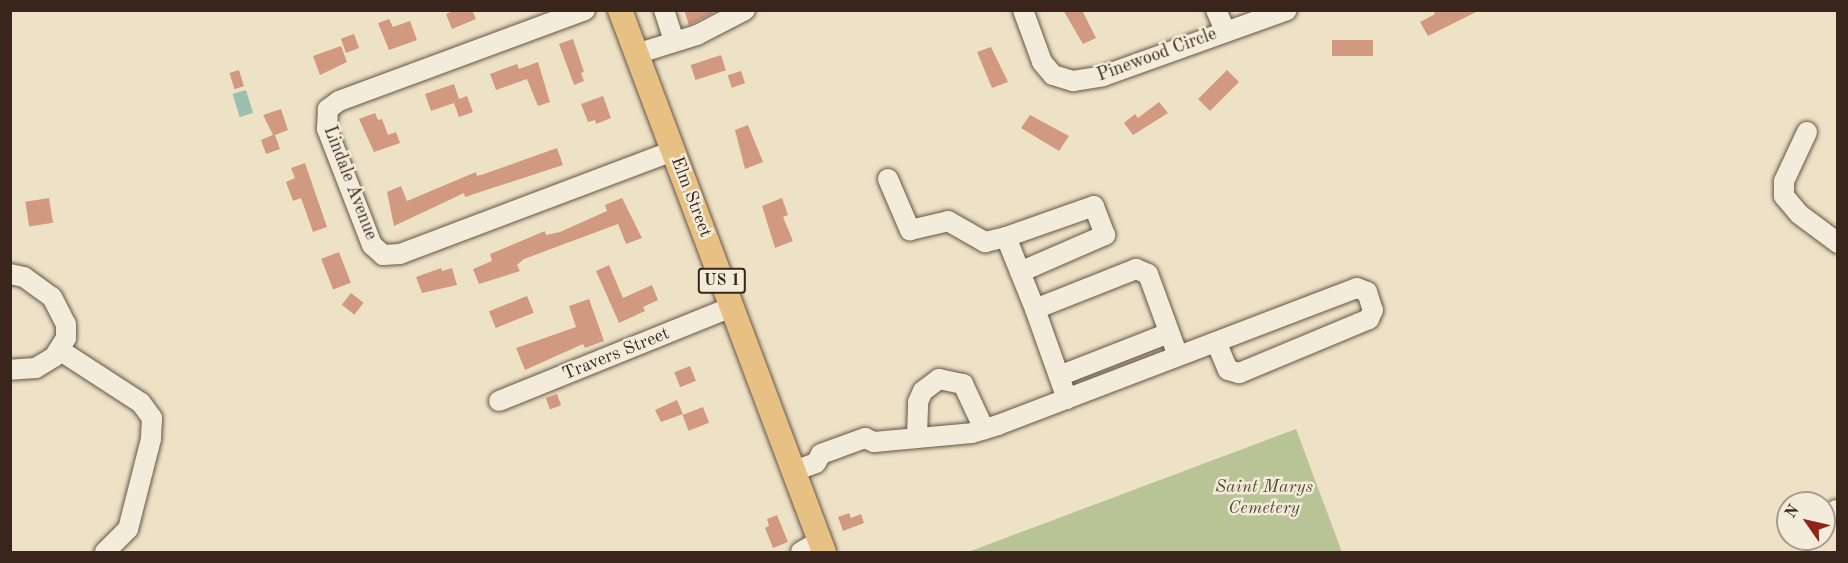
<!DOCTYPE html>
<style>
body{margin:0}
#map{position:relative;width:1848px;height:563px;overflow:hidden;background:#eee2c6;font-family:"Old Standard TT",serif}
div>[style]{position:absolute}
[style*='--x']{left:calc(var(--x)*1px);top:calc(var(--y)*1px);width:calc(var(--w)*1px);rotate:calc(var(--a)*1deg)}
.green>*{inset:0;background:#b8c396}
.water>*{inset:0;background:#9bbfaf;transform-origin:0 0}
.building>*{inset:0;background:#d29981;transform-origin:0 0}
.roads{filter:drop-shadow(0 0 2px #665446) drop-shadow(0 0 2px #665446)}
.minor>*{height:20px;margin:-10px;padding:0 10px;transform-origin:10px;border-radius:10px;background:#f4ecda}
.major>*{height:24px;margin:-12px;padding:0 12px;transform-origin:12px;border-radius:12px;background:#e7c183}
span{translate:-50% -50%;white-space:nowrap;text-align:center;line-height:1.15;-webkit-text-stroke:5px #f4ecda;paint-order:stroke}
.shield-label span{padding:2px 4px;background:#f4ecda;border:2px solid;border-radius:4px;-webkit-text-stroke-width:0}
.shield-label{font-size:16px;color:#39251b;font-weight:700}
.street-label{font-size:18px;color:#39251b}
.park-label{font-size:18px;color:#594c3a;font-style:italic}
.frame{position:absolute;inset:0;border:12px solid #39251b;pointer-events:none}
.north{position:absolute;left:1776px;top:491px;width:60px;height:60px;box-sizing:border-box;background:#f4ecda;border:2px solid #a99c8e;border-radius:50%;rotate:304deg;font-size:16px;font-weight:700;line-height:24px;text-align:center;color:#39251b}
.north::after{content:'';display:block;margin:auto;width:21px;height:27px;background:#8f2418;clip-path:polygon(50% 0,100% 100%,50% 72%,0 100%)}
</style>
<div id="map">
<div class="green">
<div style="clip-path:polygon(1296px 429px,1342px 552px,968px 552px)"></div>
</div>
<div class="water">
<div style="left:246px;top:90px;width:24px;height:14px;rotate:73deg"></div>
</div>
<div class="building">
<div style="clip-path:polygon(456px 10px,472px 10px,476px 19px,452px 29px,446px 14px)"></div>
<div style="clip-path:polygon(684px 10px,712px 10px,713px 13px,689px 25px)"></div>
<div style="clip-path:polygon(1063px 10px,1082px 10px,1096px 38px,1083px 44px)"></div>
<div style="clip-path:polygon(1433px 10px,1480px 10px,1428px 36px,1420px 22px,1435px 14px)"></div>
<div style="clip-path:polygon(389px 19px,393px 27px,410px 21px,417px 40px,389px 50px,378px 23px)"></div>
<div style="left:354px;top:34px;width:15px;height:14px;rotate:70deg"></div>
<div style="clip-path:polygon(573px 39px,584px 72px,581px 73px,584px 81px,574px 85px,559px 44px)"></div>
<div style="left:1373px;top:40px;width:16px;height:41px;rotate:90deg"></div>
<div style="clip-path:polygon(341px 46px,347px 62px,320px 75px,313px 56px)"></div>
<div style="clip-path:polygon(991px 47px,1008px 82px,992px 88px,977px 52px)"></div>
<div style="left:721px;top:55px;width:16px;height:32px;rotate:72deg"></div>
<div style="clip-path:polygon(538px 62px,550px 102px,538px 106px,527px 79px,496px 90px,490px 74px,517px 64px,519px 69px)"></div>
<div style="left:239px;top:70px;width:17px;height:10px;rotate:73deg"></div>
<div style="left:1227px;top:70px;width:17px;height:41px;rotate:45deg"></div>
<div style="left:741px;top:71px;width:13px;height:14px;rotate:72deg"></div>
<div style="clip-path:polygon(454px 84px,459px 99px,467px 96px,473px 112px,459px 117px,454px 103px,431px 111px,425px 94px)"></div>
<div style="clip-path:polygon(603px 96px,611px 118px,596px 124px,595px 120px,588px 122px,581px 104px)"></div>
<div style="clip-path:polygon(1159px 102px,1168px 113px,1133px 135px,1124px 123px,1135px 114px,1138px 118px)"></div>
<div style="clip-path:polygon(281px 109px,288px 130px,275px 135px,280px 149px,266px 154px,261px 140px,273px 135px,263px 115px)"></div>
<div style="clip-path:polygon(375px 113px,378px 120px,382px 119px,388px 135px,396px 132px,400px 143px,374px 152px,359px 119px)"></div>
<div style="clip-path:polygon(1030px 115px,1069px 136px,1059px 151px,1021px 128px)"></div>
<div style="clip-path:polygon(748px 125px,763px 162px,745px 169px,735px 130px)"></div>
<div style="clip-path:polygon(557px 148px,563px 165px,465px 197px,464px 193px,394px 226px,387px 192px,401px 186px,407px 201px,476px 172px,477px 176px,484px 174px)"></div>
<div style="clip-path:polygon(305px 163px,327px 227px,313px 232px,301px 198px,293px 201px,286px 182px,295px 178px,291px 168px)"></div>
<div style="left:49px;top:198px;width:25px;height:24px;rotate:81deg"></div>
<div style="clip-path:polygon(622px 198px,642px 238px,626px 244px,618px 224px,524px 259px,517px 265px,520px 271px,479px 284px,473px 269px,492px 261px,490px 254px,545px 231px,546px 235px,560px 232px,607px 211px,605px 205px)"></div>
<div style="clip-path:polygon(782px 198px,788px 215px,783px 217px,793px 241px,775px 248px,762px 206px)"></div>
<div style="left:339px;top:252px;width:33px;height:19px;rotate:69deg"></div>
<div style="clip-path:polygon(609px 265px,623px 298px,652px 285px,658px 300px,643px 307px,645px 311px,619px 323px,596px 271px)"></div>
<div style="clip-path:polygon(441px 268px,442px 271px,452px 268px,457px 285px,422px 293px,416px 277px)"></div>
<div style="left:351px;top:293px;width:16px;height:15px;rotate:38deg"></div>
<div style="left:527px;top:296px;width:18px;height:41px;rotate:68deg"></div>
<div style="clip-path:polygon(589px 299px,604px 341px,585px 348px,583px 344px,525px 370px,516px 348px,576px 327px,569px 306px)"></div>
<div style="left:690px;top:366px;width:16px;height:17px;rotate:68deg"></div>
<div style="left:557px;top:394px;width:12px;height:12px;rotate:70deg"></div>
<div style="clip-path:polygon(677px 400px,683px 414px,661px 422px,655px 410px)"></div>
<div style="left:703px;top:407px;width:17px;height:22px;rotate:69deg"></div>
<div style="clip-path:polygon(849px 513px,851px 518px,861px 514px,864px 523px,843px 531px,838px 517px)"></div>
<div style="clip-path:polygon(777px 515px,788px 542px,773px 548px,765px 528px,769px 526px,767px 519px)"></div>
</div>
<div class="roads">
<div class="minor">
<div style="--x:585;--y:10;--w:262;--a:159.7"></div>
<div style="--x:339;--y:101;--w:14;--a:144"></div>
<div style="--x:328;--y:109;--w:20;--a:93"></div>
<div style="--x:327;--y:129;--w:124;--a:68.8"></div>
<div style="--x:372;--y:245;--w:15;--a:42"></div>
<div style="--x:383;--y:255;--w:17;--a:-3"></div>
<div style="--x:400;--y:254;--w:292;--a:-20.7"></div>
<div style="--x:664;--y:10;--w:32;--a:72"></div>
<div style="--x:1023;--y:10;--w:55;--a:69.9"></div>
<div style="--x:1042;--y:62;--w:17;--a:50"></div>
<div style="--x:1053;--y:75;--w:21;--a:17"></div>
<div style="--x:1073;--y:81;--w:30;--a:-9"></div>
<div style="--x:1103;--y:76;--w:195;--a:-19.7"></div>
<div style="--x:1216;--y:10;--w:22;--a:66"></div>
<div style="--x:636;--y:54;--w:64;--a:-17.3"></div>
<div style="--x:697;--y:35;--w:54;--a:-27.5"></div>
<div style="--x:1807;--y:132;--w:54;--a:115.1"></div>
<div style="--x:1784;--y:181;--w:15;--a:90"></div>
<div style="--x:1784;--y:196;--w:23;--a:50"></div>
<div style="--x:1799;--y:214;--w:49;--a:36.6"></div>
<div style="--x:888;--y:179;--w:56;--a:66.7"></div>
<div style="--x:910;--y:230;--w:39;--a:-13"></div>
<div style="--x:948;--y:221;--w:43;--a:29.6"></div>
<div style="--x:985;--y:242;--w:22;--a:-13"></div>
<div style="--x:1020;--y:272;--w:93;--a:-23.5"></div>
<div style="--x:1105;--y:235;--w:31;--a:-111"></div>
<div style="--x:1094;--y:206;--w:93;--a:160.6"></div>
<div style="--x:1006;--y:237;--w:78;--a:68.1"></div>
<div style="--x:10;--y:274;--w:14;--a:12"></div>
<div style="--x:24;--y:277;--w:34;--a:36"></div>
<div style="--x:52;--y:297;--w:30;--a:63"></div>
<div style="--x:66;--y:324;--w:14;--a:90"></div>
<div style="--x:66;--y:338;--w:22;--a:122"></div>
<div style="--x:54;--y:357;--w:21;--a:149"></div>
<div style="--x:36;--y:368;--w:26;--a:176"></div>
<div style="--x:61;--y:351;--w:95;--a:33"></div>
<div style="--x:141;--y:403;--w:19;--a:54"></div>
<div style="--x:152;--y:418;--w:21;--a:93"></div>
<div style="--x:151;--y:439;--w:93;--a:104.3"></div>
<div style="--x:128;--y:529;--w:33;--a:135"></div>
<div style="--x:1059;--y:376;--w:118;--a:-21.4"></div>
<div style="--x:1067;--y:399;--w:96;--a:-109.6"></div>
<div style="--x:1035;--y:309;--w:109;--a:-21.6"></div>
<div style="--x:1136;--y:269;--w:13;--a:23"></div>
<div style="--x:1148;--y:274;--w:87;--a:69.9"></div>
<div style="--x:499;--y:401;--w:251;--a:-22"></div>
<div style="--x:917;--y:436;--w:34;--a:-88"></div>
<div style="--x:918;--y:402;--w:12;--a:-66"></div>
<div style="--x:923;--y:391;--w:20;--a:-37"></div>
<div style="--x:939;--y:379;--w:25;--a:12"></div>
<div style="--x:963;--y:384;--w:50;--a:65"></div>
<div style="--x:794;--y:471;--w:23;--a:-20"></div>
<div style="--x:816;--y:463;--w:10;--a:-61"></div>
<div style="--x:821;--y:454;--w:47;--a:-20"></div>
<div style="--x:865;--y:438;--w:10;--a:24"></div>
<div style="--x:874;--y:442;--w:98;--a:-5.2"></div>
<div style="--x:972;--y:433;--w:27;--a:-17"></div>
<div style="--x:998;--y:425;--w:384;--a:-20.9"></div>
<div style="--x:1357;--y:288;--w:11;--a:22"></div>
<div style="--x:1367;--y:292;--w:19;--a:72"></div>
<div style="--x:1373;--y:310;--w:10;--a:114"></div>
<div style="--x:1369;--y:319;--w:141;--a:157.4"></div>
<div style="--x:1239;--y:373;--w:11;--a:-165"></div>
<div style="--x:1228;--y:370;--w:30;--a:-113"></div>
<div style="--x:1836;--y:510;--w:2;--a:0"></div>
<div style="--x:801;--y:552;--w:22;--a:-30"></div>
</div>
<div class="major">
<div style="--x:620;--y:10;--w:579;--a:69.37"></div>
</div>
</div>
<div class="shield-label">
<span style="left:722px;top:281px">US 1</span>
</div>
<div class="street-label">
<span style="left:1157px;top:55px;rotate:-20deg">Pinewood Circle</span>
<span style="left:350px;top:183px;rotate:69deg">Lindale Avenue</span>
<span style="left:691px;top:197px;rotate:69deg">Elm Street</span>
<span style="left:616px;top:354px;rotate:-22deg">Travers Street</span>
</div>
<div class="park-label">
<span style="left:1264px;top:498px">Saint Marys<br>Cemetery</span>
</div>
<div class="frame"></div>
<div class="north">N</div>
</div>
